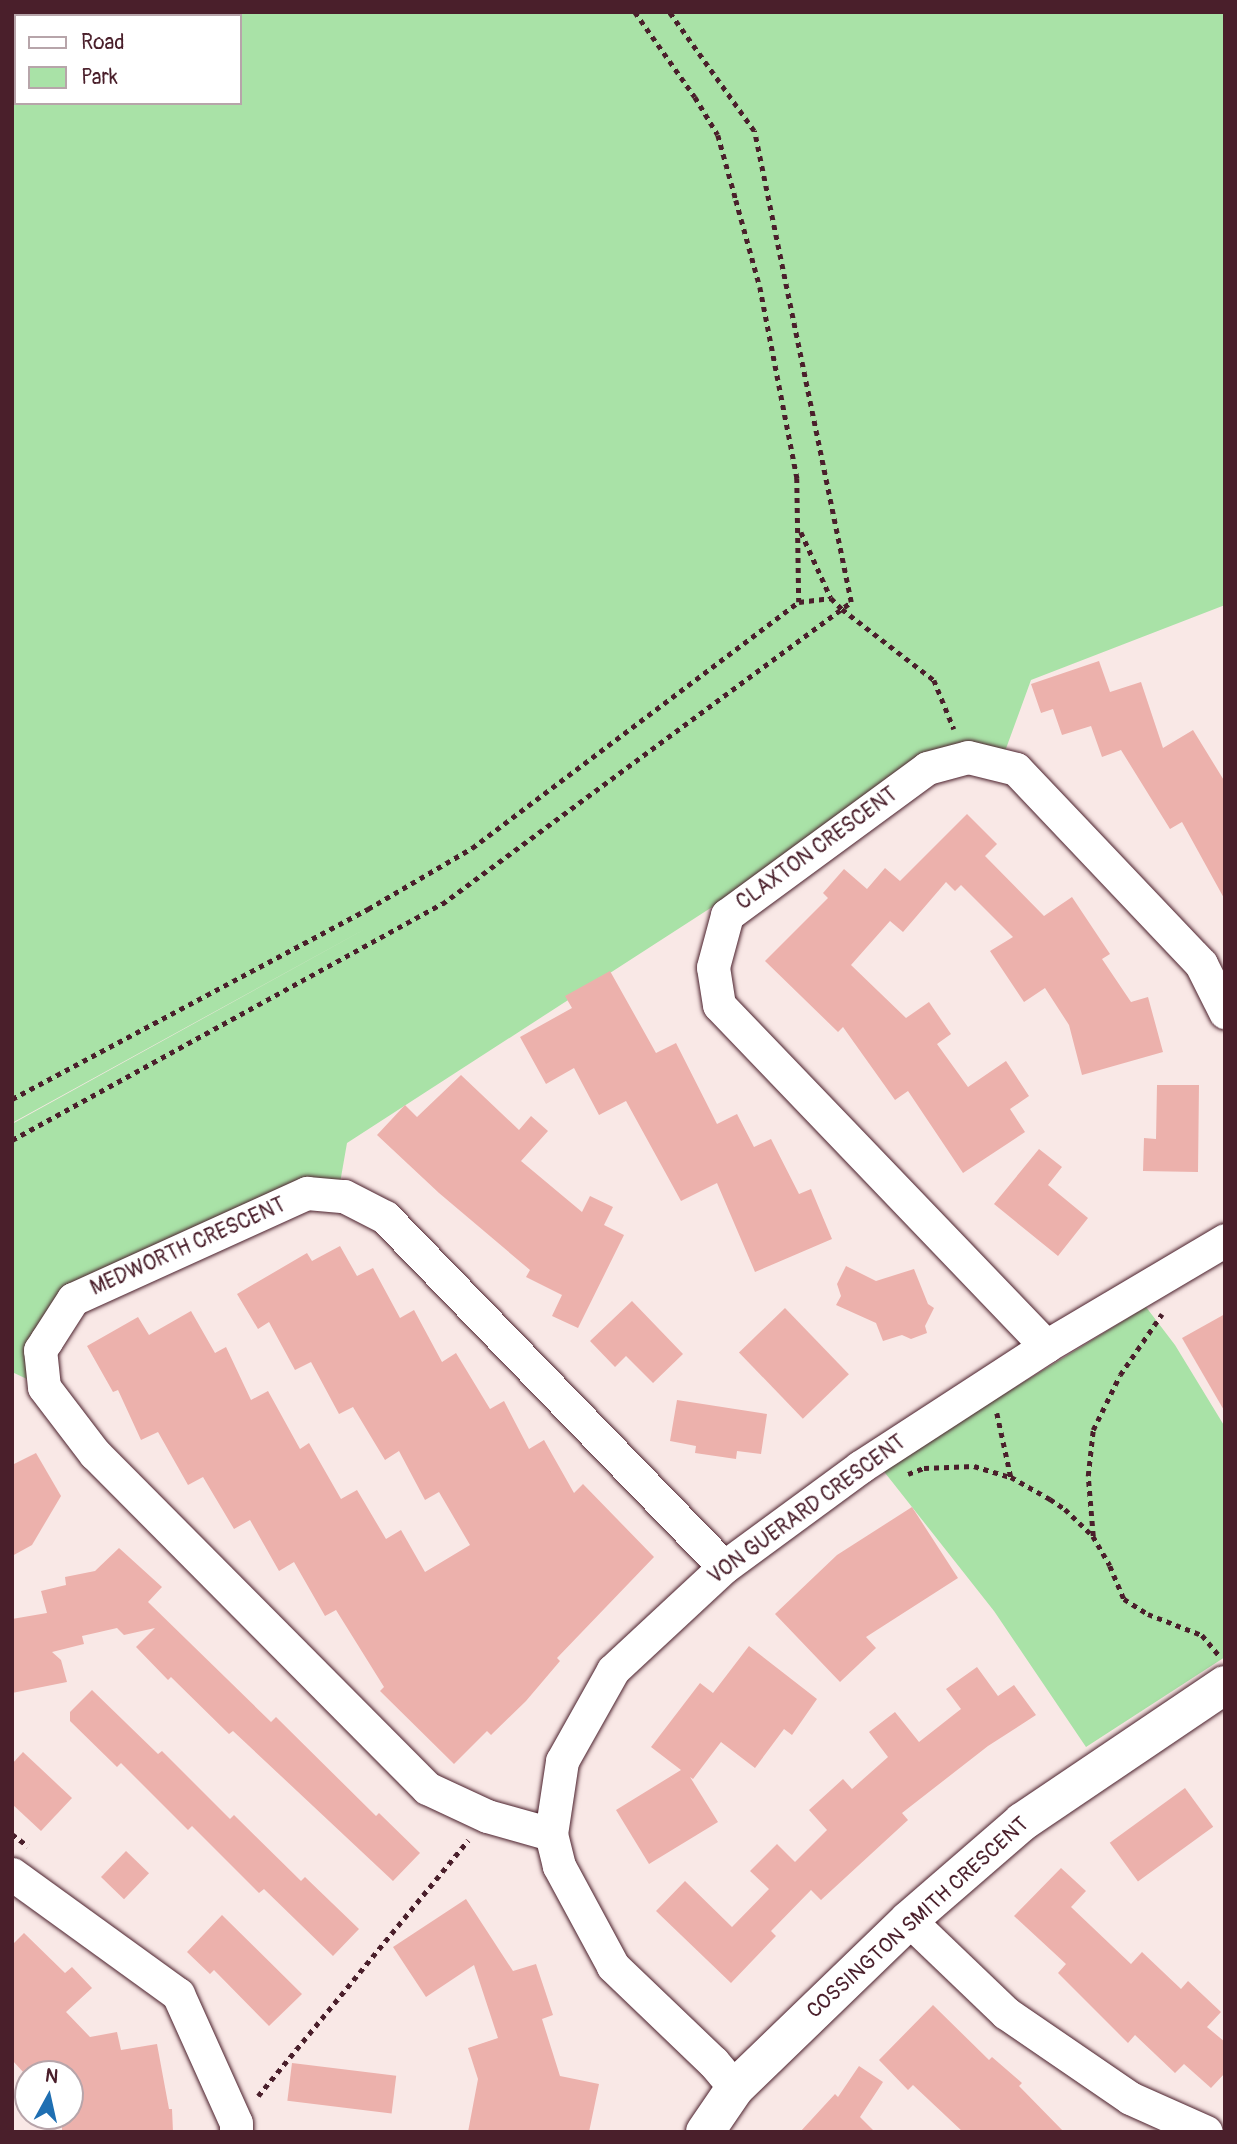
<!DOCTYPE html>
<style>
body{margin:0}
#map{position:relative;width:1237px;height:2144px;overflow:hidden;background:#f9e8e6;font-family:Pangolin,sans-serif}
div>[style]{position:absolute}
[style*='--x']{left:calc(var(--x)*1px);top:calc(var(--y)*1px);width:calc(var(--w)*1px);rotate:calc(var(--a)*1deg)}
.green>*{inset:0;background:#a9e2a7}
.building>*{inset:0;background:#ecb1ac;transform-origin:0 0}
.path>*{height:4.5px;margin-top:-2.25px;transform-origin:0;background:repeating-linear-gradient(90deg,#4a1f2b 0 5px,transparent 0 10px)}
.roads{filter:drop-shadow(0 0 2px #4a1f2b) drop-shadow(0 0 2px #4a1f2b)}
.street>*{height:33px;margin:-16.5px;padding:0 16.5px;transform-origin:16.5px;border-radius:16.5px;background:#fff}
.secondary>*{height:38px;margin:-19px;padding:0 19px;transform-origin:19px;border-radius:19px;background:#fff}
span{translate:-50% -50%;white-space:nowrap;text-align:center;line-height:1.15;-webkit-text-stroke:7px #fff;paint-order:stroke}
.street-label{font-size:21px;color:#4a1f2b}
.frame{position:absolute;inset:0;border:14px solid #4a1f2b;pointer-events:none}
.legend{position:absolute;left:14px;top:14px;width:228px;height:91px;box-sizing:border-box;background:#fff;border:2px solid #b7a5aa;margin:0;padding:9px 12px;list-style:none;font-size:21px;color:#4a1f2b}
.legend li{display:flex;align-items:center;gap:14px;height:35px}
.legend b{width:35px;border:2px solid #b7a5aa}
.north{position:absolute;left:14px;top:2060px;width:70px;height:70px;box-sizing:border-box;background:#fff;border:2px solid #b7a5aa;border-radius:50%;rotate:8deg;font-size:19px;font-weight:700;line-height:28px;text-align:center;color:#4a1f2b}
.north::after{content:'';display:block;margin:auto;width:24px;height:32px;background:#1f6fb2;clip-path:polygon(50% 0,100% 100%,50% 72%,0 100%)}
</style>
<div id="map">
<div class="green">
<div style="clip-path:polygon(evenodd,12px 12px,1225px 12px,1225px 605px,1031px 680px,1000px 765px,927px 768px,347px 1143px,340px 1183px,73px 1299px,44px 1387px,12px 1372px,12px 1124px,376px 923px,12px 1123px,12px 12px,16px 16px,240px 16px,240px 103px,16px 103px,16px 16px)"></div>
<div style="clip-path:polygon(1146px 1307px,1175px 1345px,1225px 1427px,1225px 1657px,1086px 1747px,994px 1611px,882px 1469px)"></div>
</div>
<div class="building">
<div style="clip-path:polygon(1099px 661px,1110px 692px,1141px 682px,1163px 748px,1193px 730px,1225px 782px,1225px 900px,1182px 822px,1170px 829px,1121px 750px,1102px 757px,1091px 726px,1062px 735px,1053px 709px,1041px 713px,1031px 684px)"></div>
<div style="clip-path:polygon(967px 814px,997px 844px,985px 856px,1044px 916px,1072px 897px,1110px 954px,1102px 959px,1131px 1002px,1148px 997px,1163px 1052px,1082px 1075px,1069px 1025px,1045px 988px,1024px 1002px,990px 951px,1013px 937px,961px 885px,955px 891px,946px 882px,903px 932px,890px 921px,851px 965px,906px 1018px,929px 1002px,951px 1034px,937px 1044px,968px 1087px,1006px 1061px,1029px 1096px,1010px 1109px,1025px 1132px,963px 1173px,908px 1091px,895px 1100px,843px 1027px,838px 1032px,765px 961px,828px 898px,823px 893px,844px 869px,867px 889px,885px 868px,900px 881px)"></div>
<div style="clip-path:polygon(610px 971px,656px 1053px,676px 1043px,717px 1124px,737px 1114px,754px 1147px,771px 1139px,799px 1194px,811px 1189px,832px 1239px,755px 1272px,717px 1183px,681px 1201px,626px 1101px,599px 1115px,574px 1068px,546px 1084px,520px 1037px,572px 1008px,565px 996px)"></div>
<div style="clip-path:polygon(461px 1075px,519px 1130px,531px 1116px,548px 1131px,521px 1161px,582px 1212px,590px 1196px,613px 1207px,604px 1225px,624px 1235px,578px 1328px,552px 1316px,562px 1295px,526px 1277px,530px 1270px,439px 1193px,377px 1135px,405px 1105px,417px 1117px)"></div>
<div style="clip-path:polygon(1157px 1085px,1199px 1085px,1198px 1172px,1143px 1171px,1144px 1138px,1156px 1139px)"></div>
<div style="clip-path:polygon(1039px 1149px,1062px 1167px,1048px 1185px,1088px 1218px,1058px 1256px,994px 1204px)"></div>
<div style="clip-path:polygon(340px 1246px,357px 1276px,373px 1268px,400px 1318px,414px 1310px,442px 1362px,456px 1353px,490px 1409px,504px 1401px,529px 1449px,544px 1440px,574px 1493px,583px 1484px,654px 1557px,557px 1658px,560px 1661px,526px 1701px,491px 1735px,487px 1731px,454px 1764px,380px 1691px,384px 1687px,336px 1610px,325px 1616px,294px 1562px,279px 1571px,250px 1520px,234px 1529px,203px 1477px,188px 1485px,158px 1432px,141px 1440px,118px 1390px,113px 1392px,87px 1346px,138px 1317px,149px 1335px,191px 1311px,215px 1353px,226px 1347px,251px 1400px,268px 1391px,300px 1449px,309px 1443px,341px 1499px,357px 1490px,386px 1539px,401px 1530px,425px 1572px,470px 1545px,439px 1492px,425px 1500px,399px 1451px,385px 1460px,353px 1407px,339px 1414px,311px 1362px,295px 1370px,269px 1322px,258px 1329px,237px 1294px,307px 1253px,312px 1261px)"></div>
<div style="clip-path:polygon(846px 1266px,876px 1281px,914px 1269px,928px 1304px,934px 1308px,925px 1326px,927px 1333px,911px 1339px,902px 1335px,883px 1341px,876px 1323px,836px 1305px,841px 1296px,837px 1284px)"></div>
<div style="clip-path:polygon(632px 1301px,683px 1354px,653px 1383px,626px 1356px,615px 1367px,590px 1341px)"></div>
<div style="left:785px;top:1308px;width:92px;height:64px;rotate:46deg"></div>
<div style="clip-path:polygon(1225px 1314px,1225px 1412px,1182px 1338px)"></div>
<div style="clip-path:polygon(677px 1400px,767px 1414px,761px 1454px,737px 1451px,736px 1459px,695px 1453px,696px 1446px,670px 1441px)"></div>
<div style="clip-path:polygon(36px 1453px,61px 1496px,32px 1545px,12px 1556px,12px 1465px)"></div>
<div style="clip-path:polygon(912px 1507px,958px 1578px,866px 1637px,876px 1648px,840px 1682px,775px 1614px,837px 1555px)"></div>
<div style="clip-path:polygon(119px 1548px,162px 1587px,148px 1602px,271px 1722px,276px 1717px,376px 1816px,379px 1813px,420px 1853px,393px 1881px,233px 1731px,229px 1734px,171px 1677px,168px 1680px,136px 1647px,155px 1628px,124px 1635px,117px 1628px,82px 1636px,84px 1644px,52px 1652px,61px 1660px,67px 1682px,12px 1693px,12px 1619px,47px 1613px,41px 1591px,66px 1585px,65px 1577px,95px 1571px)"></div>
<div style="clip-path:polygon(749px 1646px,817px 1699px,792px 1735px,784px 1729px,755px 1768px,721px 1742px,693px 1779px,690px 1777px,718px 1822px,649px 1864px,616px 1810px,681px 1770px,651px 1747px,700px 1683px,713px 1693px)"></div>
<div style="clip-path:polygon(977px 1667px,998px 1696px,1014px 1685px,1036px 1715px,988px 1746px,902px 1813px,908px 1820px,821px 1900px,811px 1890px,771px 1931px,776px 1936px,731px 1983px,656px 1911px,685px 1881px,732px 1927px,769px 1889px,750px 1871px,777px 1844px,795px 1862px,827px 1830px,809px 1810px,843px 1779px,852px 1789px,888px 1757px,869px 1732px,895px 1712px,919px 1742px,961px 1709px,946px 1689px)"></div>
<div style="clip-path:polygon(92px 1690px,158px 1754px,162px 1751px,230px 1819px,234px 1815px,301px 1881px,305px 1877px,359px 1929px,333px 1956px,264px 1889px,259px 1893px,192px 1826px,188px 1830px,121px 1763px,117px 1767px,70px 1721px,70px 1712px)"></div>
<div style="clip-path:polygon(23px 1752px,72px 1798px,41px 1831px,12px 1804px,12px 1764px)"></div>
<div style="left:1185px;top:1788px;width:48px;height:93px;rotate:54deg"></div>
<div style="left:126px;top:1851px;width:32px;height:36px;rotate:44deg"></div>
<div style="clip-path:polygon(1061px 1868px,1086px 1891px,1071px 1907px,1131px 1964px,1142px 1952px,1181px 1989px,1188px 1981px,1221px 2012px,1207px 2027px,1225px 2042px,1225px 2073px,1211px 2088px,1184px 2064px,1175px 2073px,1135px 2035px,1128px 2043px,1058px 1973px,1066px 1964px,1014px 1916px)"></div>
<div style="clip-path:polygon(466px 1899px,513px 1971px,536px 1964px,553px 2015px,542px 2019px,560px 2076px,599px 2084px,589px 2132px,468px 2132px,478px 2079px,468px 2048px,498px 2038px,474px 1965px,426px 1997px,393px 1947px)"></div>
<div style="clip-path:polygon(222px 1915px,302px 1994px,269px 2026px,214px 1970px,210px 1974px,187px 1952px)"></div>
<div style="clip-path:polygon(24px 1933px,65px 1973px,72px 1967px,92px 1988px,66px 2012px,90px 2037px,117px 2032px,121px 2050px,157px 2044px,169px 2109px,172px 2109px,173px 2132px,62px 2132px,62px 2116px,70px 2116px,70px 2074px,25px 2074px,12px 2060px,12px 1945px)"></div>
<div style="clip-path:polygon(933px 2005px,989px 2060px,992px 2057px,1022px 2083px,1019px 2086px,1064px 2132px,963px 2132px,913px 2085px,908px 2090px,879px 2060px)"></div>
<div style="left:292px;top:2063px;width:105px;height:38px;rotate:7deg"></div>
<div style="clip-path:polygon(859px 2066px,883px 2082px,860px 2117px,875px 2132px,800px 2132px,835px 2094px,838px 2097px)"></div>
</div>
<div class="path">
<div style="--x:635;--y:12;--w:104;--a:54.8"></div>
<div style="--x:695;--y:97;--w:44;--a:58.8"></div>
<div style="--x:718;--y:135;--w:67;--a:74.5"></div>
<div style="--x:736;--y:200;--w:90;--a:74.6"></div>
<div style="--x:760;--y:287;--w:195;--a:79"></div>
<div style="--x:797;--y:478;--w:124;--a:89.1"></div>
<div style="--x:801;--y:532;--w:72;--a:65.6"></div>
<div style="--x:831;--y:598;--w:16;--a:45"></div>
<div style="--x:842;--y:609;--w:116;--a:37.7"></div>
<div style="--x:934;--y:680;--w:53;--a:67.8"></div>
<div style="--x:12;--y:1099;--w:404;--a:-28.1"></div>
<div style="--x:368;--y:909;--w:121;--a:-30.4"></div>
<div style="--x:472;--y:848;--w:409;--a:-37"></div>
<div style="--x:799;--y:602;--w:32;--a:-7"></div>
<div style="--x:12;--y:1140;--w:491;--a:-28.8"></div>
<div style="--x:442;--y:904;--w:508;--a:-36.44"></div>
<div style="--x:851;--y:602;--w:481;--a:-101.6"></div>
<div style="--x:754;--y:131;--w:146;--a:-125.5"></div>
<div style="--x:997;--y:1413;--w:66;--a:77.7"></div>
<div style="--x:908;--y:1474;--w:17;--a:-21"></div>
<div style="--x:924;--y:1468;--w:50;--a:-2.3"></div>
<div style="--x:974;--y:1466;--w:39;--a:17"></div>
<div style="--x:1011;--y:1477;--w:45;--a:29.4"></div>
<div style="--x:1050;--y:1499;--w:18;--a:34"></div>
<div style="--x:1065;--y:1509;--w:39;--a:44"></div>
<div style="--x:1093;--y:1536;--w:34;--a:60"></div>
<div style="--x:1110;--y:1566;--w:36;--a:67"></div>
<div style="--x:1124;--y:1599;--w:28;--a:32"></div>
<div style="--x:1148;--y:1614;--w:58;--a:21.3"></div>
<div style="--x:1202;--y:1635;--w:26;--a:50"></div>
<div style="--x:1093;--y:1536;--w:60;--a:-94.8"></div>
<div style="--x:1088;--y:1476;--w:46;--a:-83.8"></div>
<div style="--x:1093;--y:1430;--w:61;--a:-63.9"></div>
<div style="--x:1120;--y:1375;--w:74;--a:-55.5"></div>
<div style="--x:12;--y:1834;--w:20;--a:37"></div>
<div style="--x:258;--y:2096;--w:331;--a:-50.6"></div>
</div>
<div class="roads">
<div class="street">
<div style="--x:1046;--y:1346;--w:472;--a:-133.8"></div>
<div style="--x:719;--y:1005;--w:38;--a:-99"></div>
<div style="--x:713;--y:967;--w:54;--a:-74.9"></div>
<div style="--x:727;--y:915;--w:248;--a:-36.3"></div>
<div style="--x:927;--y:768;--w:42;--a:-15"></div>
<div style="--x:968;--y:757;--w:49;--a:14"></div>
<div style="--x:1016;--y:769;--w:269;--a:46.5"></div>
<div style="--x:1201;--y:964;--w:54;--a:63.4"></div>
<div style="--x:551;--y:1834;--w:66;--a:-164.3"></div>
<div style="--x:487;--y:1816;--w:66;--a:-155"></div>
<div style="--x:427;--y:1788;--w:471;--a:-134.8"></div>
<div style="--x:95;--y:1454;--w:84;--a:-127.3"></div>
<div style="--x:44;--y:1387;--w:37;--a:-96"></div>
<div style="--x:40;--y:1350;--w:11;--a:-56"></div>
<div style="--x:46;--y:1341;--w:50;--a:-57.3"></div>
<div style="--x:73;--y:1299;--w:257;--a:-24.4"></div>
<div style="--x:307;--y:1193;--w:37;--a:5"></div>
<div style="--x:344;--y:1196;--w:46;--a:27.1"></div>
<div style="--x:385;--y:1217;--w:487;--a:45.9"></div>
<div style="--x:12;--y:1874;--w:205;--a:35.9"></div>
<div style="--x:178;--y:1994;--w:141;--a:65.8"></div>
<div style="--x:236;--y:2123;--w:9;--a:90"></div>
<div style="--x:909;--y:1920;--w:134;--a:43.8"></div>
<div style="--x:1006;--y:2013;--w:150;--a:34.4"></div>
<div style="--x:1130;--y:2098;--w:83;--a:24.1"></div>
<div style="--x:735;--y:2088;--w:34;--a:-130"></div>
<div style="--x:713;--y:2062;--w:139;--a:-136.2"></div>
<div style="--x:613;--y:1966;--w:114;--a:-118.4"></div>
<div style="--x:559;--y:1866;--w:33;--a:-104"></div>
<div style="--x:551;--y:1834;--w:74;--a:-81.4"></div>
<div style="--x:562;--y:1761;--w:104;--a:-60.7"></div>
<div style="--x:613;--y:1670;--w:151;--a:-42.9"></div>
<div style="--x:724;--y:1567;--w:169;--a:-36.3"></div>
<div style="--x:860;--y:1467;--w:222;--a:-33"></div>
<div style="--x:1046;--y:1346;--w:208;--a:-30.6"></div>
</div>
<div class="secondary">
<div style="--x:705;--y:2132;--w:53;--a:-55.7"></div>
<div style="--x:735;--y:2088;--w:242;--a:-44"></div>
<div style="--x:909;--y:1920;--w:150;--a:-40.9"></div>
<div style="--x:1022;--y:1822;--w:245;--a:-34"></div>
</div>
</div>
<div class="street-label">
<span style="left:817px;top:849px;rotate:-36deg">CLAXTON CRESCENT</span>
<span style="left:188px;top:1247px;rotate:-24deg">MEDWORTH CRESCENT</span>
<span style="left:807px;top:1510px;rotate:-36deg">VON GUERARD CRESCENT</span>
<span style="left:918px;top:1918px;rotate:-42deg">COSSINGTON SMITH CRESCENT</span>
</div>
<div class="frame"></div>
<ul class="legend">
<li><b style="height:9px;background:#fff"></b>Road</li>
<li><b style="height:19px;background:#a9e2a7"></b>Park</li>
</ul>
<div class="north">N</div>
</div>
